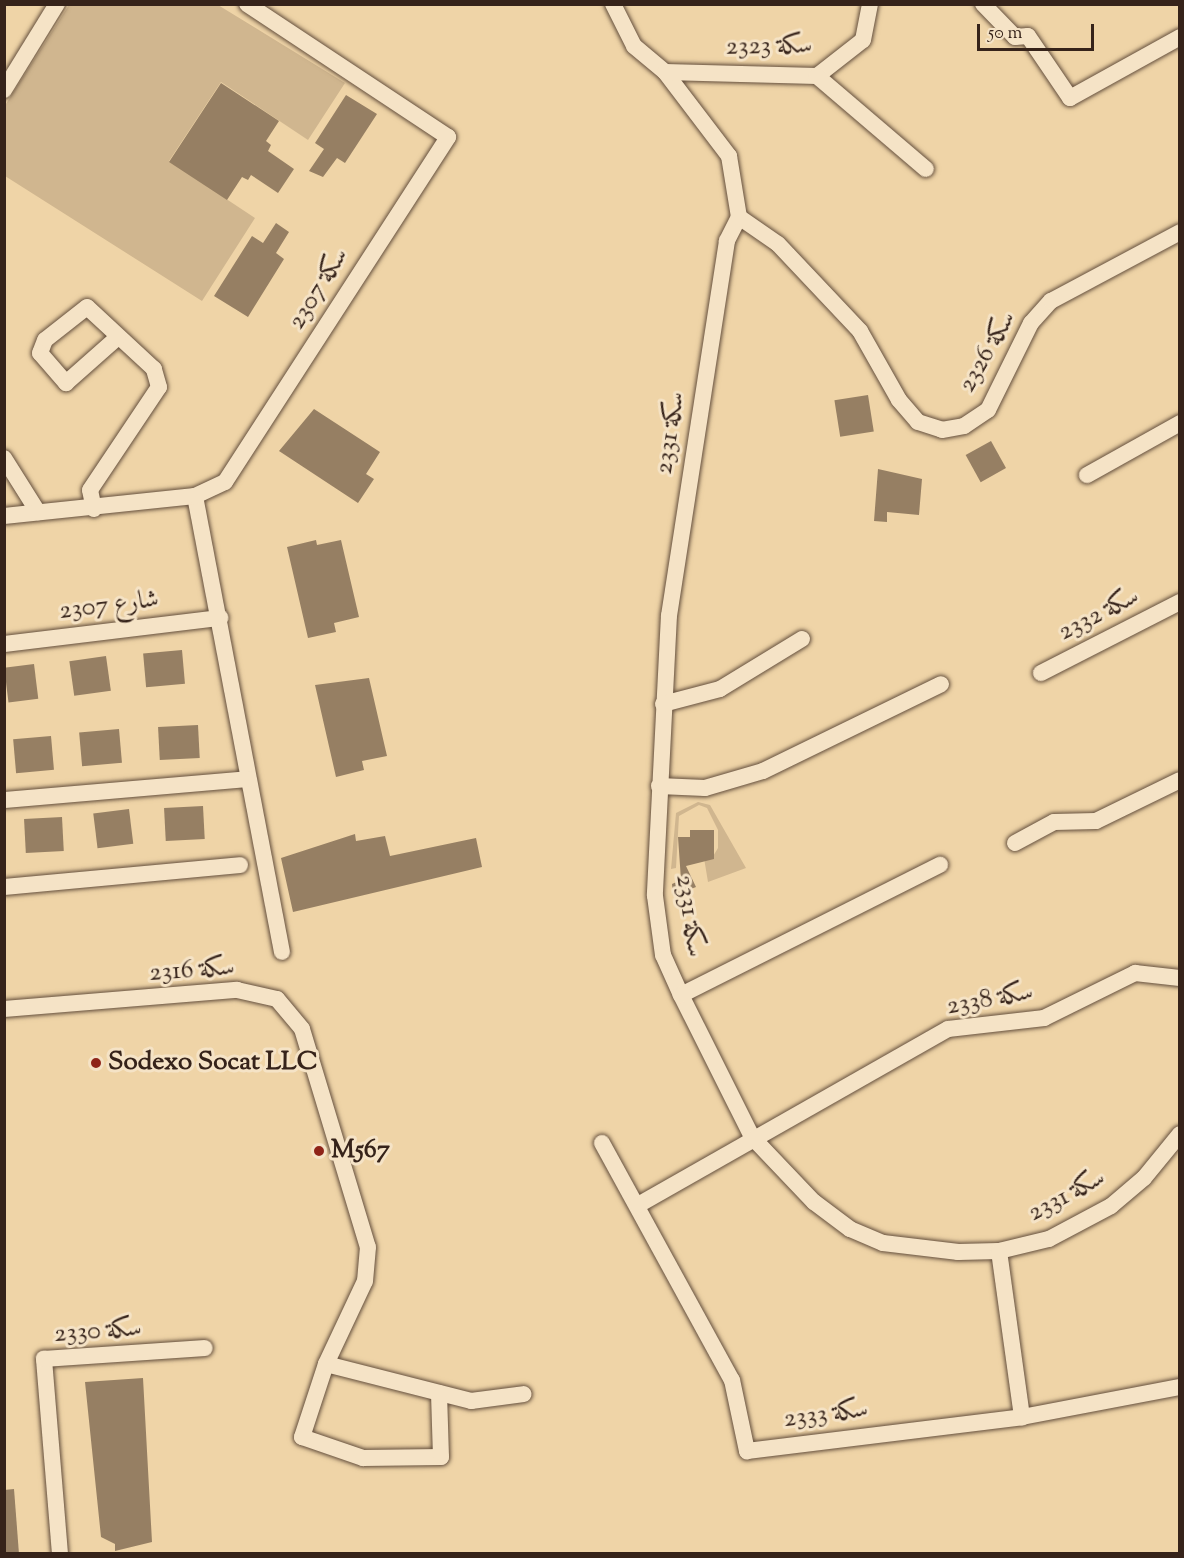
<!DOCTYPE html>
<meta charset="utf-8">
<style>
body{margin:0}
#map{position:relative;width:1184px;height:1558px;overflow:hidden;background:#efd4a7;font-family:"Sorts Mill Goudy",Amiri,serif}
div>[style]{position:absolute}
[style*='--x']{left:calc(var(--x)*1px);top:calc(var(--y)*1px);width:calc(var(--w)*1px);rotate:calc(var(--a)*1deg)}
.green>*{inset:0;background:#d0b68f}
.building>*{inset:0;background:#967f63;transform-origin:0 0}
.roads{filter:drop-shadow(0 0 2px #644f3d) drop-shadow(0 0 2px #644f3d)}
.minor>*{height:16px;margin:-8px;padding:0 8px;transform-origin:8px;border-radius:8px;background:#f5e3c6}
.dots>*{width:16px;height:16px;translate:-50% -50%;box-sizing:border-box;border:3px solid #f5e3c6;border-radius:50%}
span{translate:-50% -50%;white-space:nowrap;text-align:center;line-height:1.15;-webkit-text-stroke:6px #f5e3c6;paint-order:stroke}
.street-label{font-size:26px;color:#36231a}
.poi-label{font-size:26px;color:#36231a;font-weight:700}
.left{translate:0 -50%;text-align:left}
.frame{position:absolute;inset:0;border:6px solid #36231a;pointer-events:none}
.scale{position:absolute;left:977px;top:24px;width:117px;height:27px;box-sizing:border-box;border:3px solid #36231a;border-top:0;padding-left:8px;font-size:18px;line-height:21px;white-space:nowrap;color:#36231a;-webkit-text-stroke:4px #f5e3c6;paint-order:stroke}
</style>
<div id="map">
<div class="green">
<div style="clip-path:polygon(69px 5px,218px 5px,345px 83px,308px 140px,221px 82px,169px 161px,255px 218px,202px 301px,5px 176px,4px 107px)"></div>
<div style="clip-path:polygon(698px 802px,710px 805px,746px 868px,708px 882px,704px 858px,712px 858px,718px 848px,718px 830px,707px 808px,699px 805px,679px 816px,676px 868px,671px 869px,676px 813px)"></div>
</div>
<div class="building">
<div style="clip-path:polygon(221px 83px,279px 121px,266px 141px,271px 145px,268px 151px,294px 169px,278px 193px,251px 175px,248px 180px,242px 177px,227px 200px,169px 162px)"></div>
<div style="clip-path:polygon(346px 95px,377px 114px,345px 163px,337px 158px,323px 177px,309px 171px,324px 149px,315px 143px)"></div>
<div style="clip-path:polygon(276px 223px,289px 232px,276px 253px,284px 259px,248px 317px,214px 296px,252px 236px,263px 243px)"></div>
<div style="left:868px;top:395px;width:37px;height:34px;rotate:81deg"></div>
<div style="clip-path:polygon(314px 409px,380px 452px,366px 474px,374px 479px,358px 503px,279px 451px)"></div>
<div style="left:991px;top:441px;width:31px;height:29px;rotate:61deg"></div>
<div style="clip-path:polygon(878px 469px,922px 479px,919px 515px,887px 512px,887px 522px,874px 521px)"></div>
<div style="clip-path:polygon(316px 540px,317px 545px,341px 540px,359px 617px,334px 623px,336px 632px,308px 638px,287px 547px)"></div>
<div style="left:182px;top:650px;width:34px;height:39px;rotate:85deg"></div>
<div style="left:106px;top:656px;width:35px;height:37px;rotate:82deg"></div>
<div style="left:34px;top:664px;width:35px;height:30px;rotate:83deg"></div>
<div style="clip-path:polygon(369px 678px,387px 756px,362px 761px,364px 770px,336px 777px,315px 685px)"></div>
<div style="left:198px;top:725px;width:33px;height:40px;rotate:87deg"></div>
<div style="left:119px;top:729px;width:34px;height:40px;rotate:85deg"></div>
<div style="left:51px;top:736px;width:34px;height:38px;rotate:85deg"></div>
<div style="left:203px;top:806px;width:33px;height:39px;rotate:87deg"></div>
<div style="left:129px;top:809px;width:35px;height:36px;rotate:83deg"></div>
<div style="left:62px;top:817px;width:34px;height:38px;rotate:87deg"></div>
<div style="clip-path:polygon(690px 830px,714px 830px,714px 859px,686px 866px,696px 887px,673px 896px,672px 884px,681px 880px,678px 837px,690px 837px)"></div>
<div style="clip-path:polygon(355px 834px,356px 841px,385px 836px,390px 856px,476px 838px,482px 867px,293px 912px,281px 858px)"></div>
<div style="clip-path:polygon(143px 1378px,152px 1542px,115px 1551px,115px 1544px,101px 1537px,85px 1382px)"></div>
<div style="clip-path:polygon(14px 1489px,19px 1554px,4px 1554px,4px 1490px)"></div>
</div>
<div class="roads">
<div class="minor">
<div style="--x:613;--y:4;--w:47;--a:63.4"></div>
<div style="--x:634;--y:46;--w:40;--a:40"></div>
<div style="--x:665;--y:72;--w:106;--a:52.7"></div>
<div style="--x:729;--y:156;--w:62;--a:80.7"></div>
<div style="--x:983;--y:4;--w:46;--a:45.9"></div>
<div style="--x:1015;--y:37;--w:13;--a:-4"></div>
<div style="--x:1028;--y:36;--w:75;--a:55.9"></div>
<div style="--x:1070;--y:98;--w:126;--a:-29"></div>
<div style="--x:665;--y:72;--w:152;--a:1.5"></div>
<div style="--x:817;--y:76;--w:58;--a:-38"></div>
<div style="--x:863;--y:40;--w:37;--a:-79"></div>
<div style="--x:817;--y:76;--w:143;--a:40.5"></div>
<div style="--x:4;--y:90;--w:101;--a:-58.4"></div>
<div style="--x:739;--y:217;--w:27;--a:117"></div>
<div style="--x:727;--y:241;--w:378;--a:98.8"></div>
<div style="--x:669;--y:615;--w:281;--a:92.9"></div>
<div style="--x:655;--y:896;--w:60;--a:82.3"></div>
<div style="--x:663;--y:955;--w:44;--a:65.8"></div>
<div style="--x:681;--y:995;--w:159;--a:63.4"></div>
<div style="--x:752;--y:1137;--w:90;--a:46.4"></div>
<div style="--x:814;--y:1202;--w:45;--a:36.9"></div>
<div style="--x:850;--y:1229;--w:36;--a:23"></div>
<div style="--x:883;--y:1243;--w:76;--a:6.8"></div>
<div style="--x:958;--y:1252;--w:41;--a:-1.4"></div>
<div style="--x:999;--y:1251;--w:51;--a:-13.5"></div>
<div style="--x:1049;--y:1239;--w:70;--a:-28"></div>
<div style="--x:1111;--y:1206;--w:43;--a:-40.3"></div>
<div style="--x:1144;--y:1178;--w:57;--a:-50.7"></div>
<div style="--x:739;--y:217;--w:47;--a:34.7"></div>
<div style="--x:778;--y:244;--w:120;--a:46.7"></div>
<div style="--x:860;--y:331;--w:79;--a:60.5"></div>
<div style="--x:899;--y:400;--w:29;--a:49"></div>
<div style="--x:918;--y:422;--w:25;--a:18"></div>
<div style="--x:942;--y:430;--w:22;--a:-10"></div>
<div style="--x:964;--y:426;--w:29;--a:-34"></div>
<div style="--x:988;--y:410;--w:97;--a:-63.7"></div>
<div style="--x:1031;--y:323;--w:30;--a:-48"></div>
<div style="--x:1051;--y:301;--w:146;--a:-28.1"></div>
<div style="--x:4;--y:458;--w:64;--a:57.8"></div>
<div style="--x:1087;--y:475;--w:107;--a:-29.2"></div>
<div style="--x:195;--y:496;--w:464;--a:79.2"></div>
<div style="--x:94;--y:509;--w:19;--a:-102"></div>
<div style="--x:90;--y:490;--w:124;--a:-56.2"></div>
<div style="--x:159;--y:387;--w:19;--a:-106"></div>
<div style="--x:154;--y:369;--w:91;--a:-137.2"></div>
<div style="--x:87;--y:307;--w:53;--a:141.8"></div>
<div style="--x:45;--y:340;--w:14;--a:111"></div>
<div style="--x:40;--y:353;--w:40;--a:49"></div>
<div style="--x:66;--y:383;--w:69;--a:-41.5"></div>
<div style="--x:4;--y:516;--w:192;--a:-6"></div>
<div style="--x:195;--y:496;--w:33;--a:-25"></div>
<div style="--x:225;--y:482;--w:411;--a:-57.1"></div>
<div style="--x:448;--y:137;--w:241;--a:-146.5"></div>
<div style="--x:4;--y:644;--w:218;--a:-6.9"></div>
<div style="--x:1041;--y:673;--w:156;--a:-27.1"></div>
<div style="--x:663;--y:704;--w:59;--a:-14.7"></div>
<div style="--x:720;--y:689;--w:96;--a:-31.4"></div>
<div style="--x:659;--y:786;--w:46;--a:2.5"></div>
<div style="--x:705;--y:788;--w:60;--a:-16.3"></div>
<div style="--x:763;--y:771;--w:198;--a:-26"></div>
<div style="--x:4;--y:800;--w:245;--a:-4.9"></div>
<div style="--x:1015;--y:843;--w:44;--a:-28.3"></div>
<div style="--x:1054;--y:822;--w:42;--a:-1.4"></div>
<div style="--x:1096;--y:821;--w:93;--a:-26"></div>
<div style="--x:4;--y:887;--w:237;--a:-5.3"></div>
<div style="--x:681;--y:995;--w:290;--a:-26.7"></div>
<div style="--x:4;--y:1009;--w:234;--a:-4.7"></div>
<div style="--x:237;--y:990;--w:41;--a:12.7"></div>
<div style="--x:277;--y:999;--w:39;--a:50"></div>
<div style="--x:302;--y:1029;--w:228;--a:73.2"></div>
<div style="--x:368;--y:1247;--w:34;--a:95"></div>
<div style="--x:365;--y:1281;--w:92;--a:115.2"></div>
<div style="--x:326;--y:1364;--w:77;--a:108.2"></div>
<div style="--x:302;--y:1437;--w:65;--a:19"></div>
<div style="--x:363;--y:1458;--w:78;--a:-0.7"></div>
<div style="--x:441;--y:1457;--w:64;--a:-91.8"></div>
<div style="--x:602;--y:1143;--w:270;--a:61.3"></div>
<div style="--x:732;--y:1380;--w:73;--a:78.1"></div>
<div style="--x:747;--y:1451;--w:277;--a:-7"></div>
<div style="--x:1022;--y:1417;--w:161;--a:-10.8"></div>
<div style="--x:638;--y:1205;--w:356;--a:-29.6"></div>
<div style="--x:948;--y:1029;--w:97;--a:-6.5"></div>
<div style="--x:1044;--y:1018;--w:102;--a:-26.3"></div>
<div style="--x:1135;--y:973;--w:45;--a:6.3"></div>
<div style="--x:999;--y:1251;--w:168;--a:82.1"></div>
<div style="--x:326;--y:1364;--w:150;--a:14.3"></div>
<div style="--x:471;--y:1401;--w:53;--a:-7.5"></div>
<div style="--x:60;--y:1554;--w:196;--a:-94.7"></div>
<div style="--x:44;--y:1359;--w:161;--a:-3.9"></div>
</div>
</div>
<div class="dots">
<div style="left:96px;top:1063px;background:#8f2418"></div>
<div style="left:319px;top:1151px;background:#8f2418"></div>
</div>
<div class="street-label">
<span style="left:769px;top:47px;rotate:-1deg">سكة 2323</span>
<span style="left:319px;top:289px;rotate:-58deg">سكة 2307</span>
<span style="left:988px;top:352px;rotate:-60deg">سكة 2326</span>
<span style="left:671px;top:433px;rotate:-81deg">سكة 2331</span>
<span style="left:109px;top:606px;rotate:-7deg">2307 شارع</span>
<span style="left:1099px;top:615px;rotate:-27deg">سكة 2332</span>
<span style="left:689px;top:916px;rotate:82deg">سكة 2331</span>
<span style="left:192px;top:971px;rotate:-4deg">2316 سكة</span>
<span style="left:990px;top:1000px;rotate:-10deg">سكة 2338</span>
<span style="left:1067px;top:1196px;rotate:-28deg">سكة 2331</span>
<span style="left:98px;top:1332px;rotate:-4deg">سكة 2330</span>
<span style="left:826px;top:1415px;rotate:-7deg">سكة 2333</span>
</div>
<div class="poi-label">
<span class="left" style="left:108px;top:1063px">Sodexo Socat LLC</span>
<span class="left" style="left:331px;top:1151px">M567</span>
</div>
<div class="frame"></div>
<div class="scale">50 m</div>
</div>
